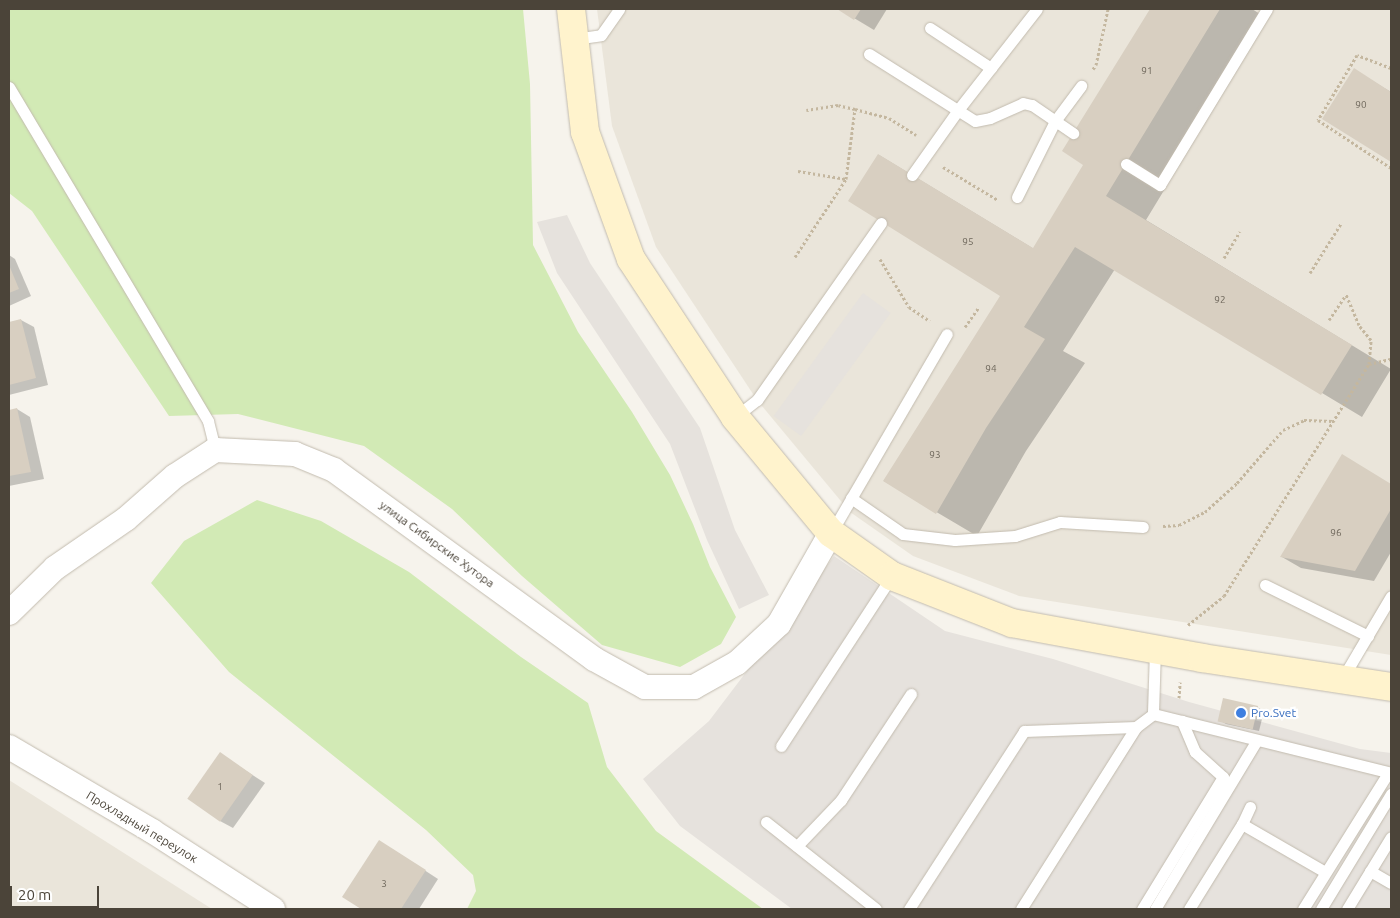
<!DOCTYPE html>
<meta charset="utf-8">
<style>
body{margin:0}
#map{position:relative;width:1400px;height:918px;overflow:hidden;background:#f6f3ec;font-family:Ubuntu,sans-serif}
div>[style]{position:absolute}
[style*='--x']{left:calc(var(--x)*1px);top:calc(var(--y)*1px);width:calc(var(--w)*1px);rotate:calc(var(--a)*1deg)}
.residential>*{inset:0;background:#eae5da}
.industrial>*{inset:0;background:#e6e2dd;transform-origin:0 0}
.green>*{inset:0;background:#d2eab5}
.shadow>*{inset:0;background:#0003}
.building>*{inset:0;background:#d8cfc1;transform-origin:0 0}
.path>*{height:3px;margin-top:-1.5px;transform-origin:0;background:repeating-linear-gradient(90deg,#c4b79f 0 2.5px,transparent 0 5px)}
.roads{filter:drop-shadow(0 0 1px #c2bbae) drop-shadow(0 0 1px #c2bbae)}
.lane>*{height:11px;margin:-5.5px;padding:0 5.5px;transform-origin:5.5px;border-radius:5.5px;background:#fff}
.street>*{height:24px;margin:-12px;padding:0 12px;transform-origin:12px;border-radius:12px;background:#fff}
.secondary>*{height:28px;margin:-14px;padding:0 14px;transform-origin:14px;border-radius:14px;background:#fff3cd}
.dots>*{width:14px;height:14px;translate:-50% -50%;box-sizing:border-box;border:2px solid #fff;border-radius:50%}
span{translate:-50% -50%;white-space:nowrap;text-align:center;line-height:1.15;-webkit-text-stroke:4.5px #fff;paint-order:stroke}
.number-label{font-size:10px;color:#6e675b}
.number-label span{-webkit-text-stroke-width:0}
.street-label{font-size:12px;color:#4b4439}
.shop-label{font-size:12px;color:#366cbe}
.left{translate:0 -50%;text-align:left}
.frame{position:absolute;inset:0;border:10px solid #4b4439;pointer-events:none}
.scale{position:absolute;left:10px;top:886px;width:89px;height:22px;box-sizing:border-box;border:2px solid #4b4439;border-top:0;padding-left:6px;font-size:15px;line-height:18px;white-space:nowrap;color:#4b4439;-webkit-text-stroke:4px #fff;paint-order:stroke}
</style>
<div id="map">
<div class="residential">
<div style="clip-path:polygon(597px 9px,1391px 9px,1391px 655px,1019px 596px,913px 556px,850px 512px,757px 400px,656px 247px,612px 126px)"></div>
<div style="clip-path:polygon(9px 780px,212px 909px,9px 909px)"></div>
</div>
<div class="industrial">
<div style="clip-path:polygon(567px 215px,590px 263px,700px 428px,735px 530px,769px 595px,739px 609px,707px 540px,670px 444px,557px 273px,537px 222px)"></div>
<div style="left:863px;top:293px;width:34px;height:152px;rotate:36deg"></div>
<div style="clip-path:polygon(834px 556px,945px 631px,1053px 659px,1189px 702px,1360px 749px,1391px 753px,1391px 909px,792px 909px,680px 826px,643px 779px,709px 721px)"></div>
</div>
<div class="green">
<div style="clip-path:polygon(9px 9px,523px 9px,530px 84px,533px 245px,578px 332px,632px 412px,670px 475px,693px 524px,710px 567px,736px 617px,721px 644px,680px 667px,602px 645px,522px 576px,452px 509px,364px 446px,238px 414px,169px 416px,32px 211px,9px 193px)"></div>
<div style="clip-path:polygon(257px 500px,321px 521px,409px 572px,521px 657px,588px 703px,607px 767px,656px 831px,763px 909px,467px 909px,476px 891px,473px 875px,426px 830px,229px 672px,151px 583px,184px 541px)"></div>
</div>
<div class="shadow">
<div style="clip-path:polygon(839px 9px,887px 9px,874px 30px)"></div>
<div style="clip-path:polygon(1152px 9px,1252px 9px,1268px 19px,1146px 220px,1391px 369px,1362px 417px,1115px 269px,1063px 351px,1085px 363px,1026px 451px,977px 536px,884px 481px,1002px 296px,879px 155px,1034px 249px,1085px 164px,1064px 151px)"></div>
<div style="clip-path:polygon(1354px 70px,1391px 92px,1391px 160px,1324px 118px)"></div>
<div style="clip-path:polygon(9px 255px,15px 259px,31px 296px,9px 306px)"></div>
<div style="clip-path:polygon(21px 320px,34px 327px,48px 385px,9px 395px,9px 323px)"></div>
<div style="clip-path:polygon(17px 409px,30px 417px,44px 479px,9px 486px,9px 411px)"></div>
<div style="clip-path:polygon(1342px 456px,1391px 485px,1391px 552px,1374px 581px,1301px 568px,1282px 557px)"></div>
<div style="clip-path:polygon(1257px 707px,1264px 711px,1259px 731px,1226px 724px,1219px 720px)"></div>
<div style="clip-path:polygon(220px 754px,265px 783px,233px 828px,220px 821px)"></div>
<div style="clip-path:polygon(392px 849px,438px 879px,419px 909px,363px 909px,344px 897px)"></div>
</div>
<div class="building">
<div style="clip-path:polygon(837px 9px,861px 9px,854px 20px)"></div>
<div style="clip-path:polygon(1150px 9px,1220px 9px,1106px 196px,1352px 345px,1321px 395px,1075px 247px,1024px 327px,1045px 339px,986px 428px,936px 514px,883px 481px,1000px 296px,848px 201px,878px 154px,1033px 248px,1083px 165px,1062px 151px)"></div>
<div style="clip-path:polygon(1354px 68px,1391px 92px,1391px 162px,1322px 119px)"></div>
<div style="clip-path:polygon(9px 265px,19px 289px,9px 293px)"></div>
<div style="clip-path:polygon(21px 319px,36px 378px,9px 385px,9px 322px)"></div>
<div style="clip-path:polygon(17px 408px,31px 472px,9px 476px,9px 410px)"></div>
<div style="clip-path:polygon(1342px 454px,1391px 484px,1391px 509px,1355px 571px,1280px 557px)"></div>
<div style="left:1223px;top:698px;width:36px;height:24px;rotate:13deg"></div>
<div style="left:220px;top:752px;width:40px;height:57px;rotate:35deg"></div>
<div style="clip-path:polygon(379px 840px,426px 870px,401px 909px,361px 909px,342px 897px)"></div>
</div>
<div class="path">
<div style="--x:1391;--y:68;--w:36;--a:-159"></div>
<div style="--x:1357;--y:55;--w:76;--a:121"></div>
<div style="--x:1318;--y:120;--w:87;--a:33.3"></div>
<div style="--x:1093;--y:69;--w:5;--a:-53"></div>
<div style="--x:1096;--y:65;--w:57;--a:-77.9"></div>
<div style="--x:855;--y:109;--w:35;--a:15"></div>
<div style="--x:889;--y:118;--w:32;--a:32"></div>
<div style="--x:943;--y:167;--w:64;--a:31"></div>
<div style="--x:798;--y:171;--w:49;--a:9.5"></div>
<div style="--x:795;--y:257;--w:93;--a:-56.8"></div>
<div style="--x:846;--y:179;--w:71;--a:-82.7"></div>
<div style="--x:855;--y:109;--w:17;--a:-167"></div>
<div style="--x:838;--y:105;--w:32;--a:171"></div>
<div style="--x:1224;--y:258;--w:31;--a:-59"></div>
<div style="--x:880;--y:259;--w:56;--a:58.9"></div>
<div style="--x:909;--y:307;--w:25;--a:34"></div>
<div style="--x:1310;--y:273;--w:60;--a:-57.9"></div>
<div style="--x:1329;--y:320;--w:30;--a:-56"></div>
<div style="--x:965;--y:327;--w:24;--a:-55"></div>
<div style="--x:1369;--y:364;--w:23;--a:-13"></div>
<div style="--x:1163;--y:526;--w:16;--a:-4"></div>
<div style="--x:1179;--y:525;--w:29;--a:-27"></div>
<div style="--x:1205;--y:512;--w:43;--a:-42.2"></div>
<div style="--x:1237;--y:483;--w:70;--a:-49"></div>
<div style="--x:1283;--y:430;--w:23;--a:-25"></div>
<div style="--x:1304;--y:420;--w:29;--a:2"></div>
<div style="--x:1188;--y:625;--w:46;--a:-38.9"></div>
<div style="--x:1224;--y:596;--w:274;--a:-58"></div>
<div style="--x:1369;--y:364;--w:24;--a:-85"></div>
<div style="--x:1371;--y:340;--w:19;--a:-129"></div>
<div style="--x:1359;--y:325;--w:34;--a:-113"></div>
<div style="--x:1179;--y:698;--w:16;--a:-86"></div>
</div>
<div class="roads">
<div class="lane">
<div style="--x:930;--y:28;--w:73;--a:33.3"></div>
<div style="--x:574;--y:39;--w:27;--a:-8"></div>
<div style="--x:601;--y:35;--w:32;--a:-55"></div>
<div style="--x:869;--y:54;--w:125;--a:32.3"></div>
<div style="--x:975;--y:121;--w:15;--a:-11"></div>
<div style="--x:990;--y:118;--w:36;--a:-24"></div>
<div style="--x:1023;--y:103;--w:9;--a:13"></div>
<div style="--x:1032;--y:105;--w:50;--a:34.3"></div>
<div style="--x:9;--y:87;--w:389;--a:59.2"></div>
<div style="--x:208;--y:421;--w:30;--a:76"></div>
<div style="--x:1126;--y:164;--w:40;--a:32"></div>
<div style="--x:1160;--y:185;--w:206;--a:-58.7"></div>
<div style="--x:912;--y:175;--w:80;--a:-54.7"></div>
<div style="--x:958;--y:110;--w:128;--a:-52"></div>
<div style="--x:1017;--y:197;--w:85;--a:-63.4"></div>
<div style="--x:1055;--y:121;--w:44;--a:-53.4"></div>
<div style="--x:735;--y:417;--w:28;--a:-38"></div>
<div style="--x:757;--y:400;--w:216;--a:-55"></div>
<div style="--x:851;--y:498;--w:63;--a:34.7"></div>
<div style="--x:903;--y:534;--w:52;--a:6.6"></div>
<div style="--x:955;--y:540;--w:60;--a:-3.8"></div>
<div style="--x:1015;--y:536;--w:47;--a:-17.3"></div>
<div style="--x:1060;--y:522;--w:83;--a:3.4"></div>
<div style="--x:831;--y:533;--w:230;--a:-59.8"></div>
<div style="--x:1265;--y:585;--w:115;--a:26.3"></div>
<div style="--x:1155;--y:649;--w:65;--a:91.8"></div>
<div style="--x:1153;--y:714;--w:245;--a:13.9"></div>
<div style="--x:1342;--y:679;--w:96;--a:-59.4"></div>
<div style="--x:781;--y:746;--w:203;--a:-56.9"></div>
<div style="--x:1250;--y:807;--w:19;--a:115"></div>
<div style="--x:1242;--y:824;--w:96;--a:30"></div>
<div style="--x:766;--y:822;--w:140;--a:38.3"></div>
<div style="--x:797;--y:846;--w:64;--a:-46.3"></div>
<div style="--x:841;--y:800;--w:127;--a:-56.6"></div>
<div style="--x:1370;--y:871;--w:24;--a:30"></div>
<div style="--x:909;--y:909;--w:212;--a:-57.1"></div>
<div style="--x:1024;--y:731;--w:112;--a:-2"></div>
<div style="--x:1021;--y:909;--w:215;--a:-57.7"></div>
<div style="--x:1136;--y:727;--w:21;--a:-37"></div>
<div style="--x:1142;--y:909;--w:155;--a:-58.5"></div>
<div style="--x:1223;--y:777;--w:38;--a:-138"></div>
<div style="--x:1195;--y:752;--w:34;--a:-113"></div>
<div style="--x:1155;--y:909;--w:197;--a:-58.9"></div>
<div style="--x:1189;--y:909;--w:100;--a:-58.1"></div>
<div style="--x:1303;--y:909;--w:160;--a:-58"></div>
<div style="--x:1321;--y:909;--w:135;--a:-58.7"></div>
<div style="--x:1347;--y:909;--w:84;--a:-58.6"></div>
</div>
<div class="street">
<div style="--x:9;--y:613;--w:64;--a:-44.4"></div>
<div style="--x:55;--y:568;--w:86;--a:-34.6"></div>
<div style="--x:126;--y:519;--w:65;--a:-41.3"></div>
<div style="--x:175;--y:476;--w:48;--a:-33"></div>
<div style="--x:215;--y:450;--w:80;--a:2.9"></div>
<div style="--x:295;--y:454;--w:42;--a:22.3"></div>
<div style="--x:334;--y:470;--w:321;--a:36"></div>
<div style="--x:594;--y:659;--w:58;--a:28.8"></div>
<div style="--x:645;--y:687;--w:49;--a:0"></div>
<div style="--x:694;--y:687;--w:49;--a:-29.2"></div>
<div style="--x:737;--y:663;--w:57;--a:-42.9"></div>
<div style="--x:779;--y:624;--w:105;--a:-60.3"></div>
<div style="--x:9;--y:747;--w:166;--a:30.4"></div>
<div style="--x:152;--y:831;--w:144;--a:32.8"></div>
</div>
<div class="secondary">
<div style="--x:571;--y:9;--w:124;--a:83.5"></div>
<div style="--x:585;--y:132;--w:135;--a:70.1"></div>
<div style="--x:631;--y:259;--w:189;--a:56.6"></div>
<div style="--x:735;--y:417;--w:151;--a:50.4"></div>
<div style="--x:831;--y:533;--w:75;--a:35.2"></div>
<div style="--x:892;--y:576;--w:129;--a:21.4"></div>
<div style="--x:1012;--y:623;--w:193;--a:10.4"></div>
<div style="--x:1202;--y:658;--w:191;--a:8.7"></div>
</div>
</div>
<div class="dots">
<div style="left:1241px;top:713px;background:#3f7fe0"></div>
</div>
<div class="number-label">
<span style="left:1147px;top:71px">91</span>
<span style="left:1361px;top:105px">90</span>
<span style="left:968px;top:242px">95</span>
<span style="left:1220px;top:300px">92</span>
<span style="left:991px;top:369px">94</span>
<span style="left:935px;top:455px">93</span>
<span style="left:1336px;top:533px">96</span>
<span style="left:220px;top:787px">1</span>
<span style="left:384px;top:884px">3</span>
</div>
<div class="street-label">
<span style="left:437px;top:544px;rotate:36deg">улица Сибирские Хутора</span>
<span style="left:142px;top:827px;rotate:31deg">Прохладный переулок</span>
</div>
<div class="shop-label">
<span class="left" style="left:1251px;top:713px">Pro.Svet</span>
</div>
<div class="frame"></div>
<div class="scale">20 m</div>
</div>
